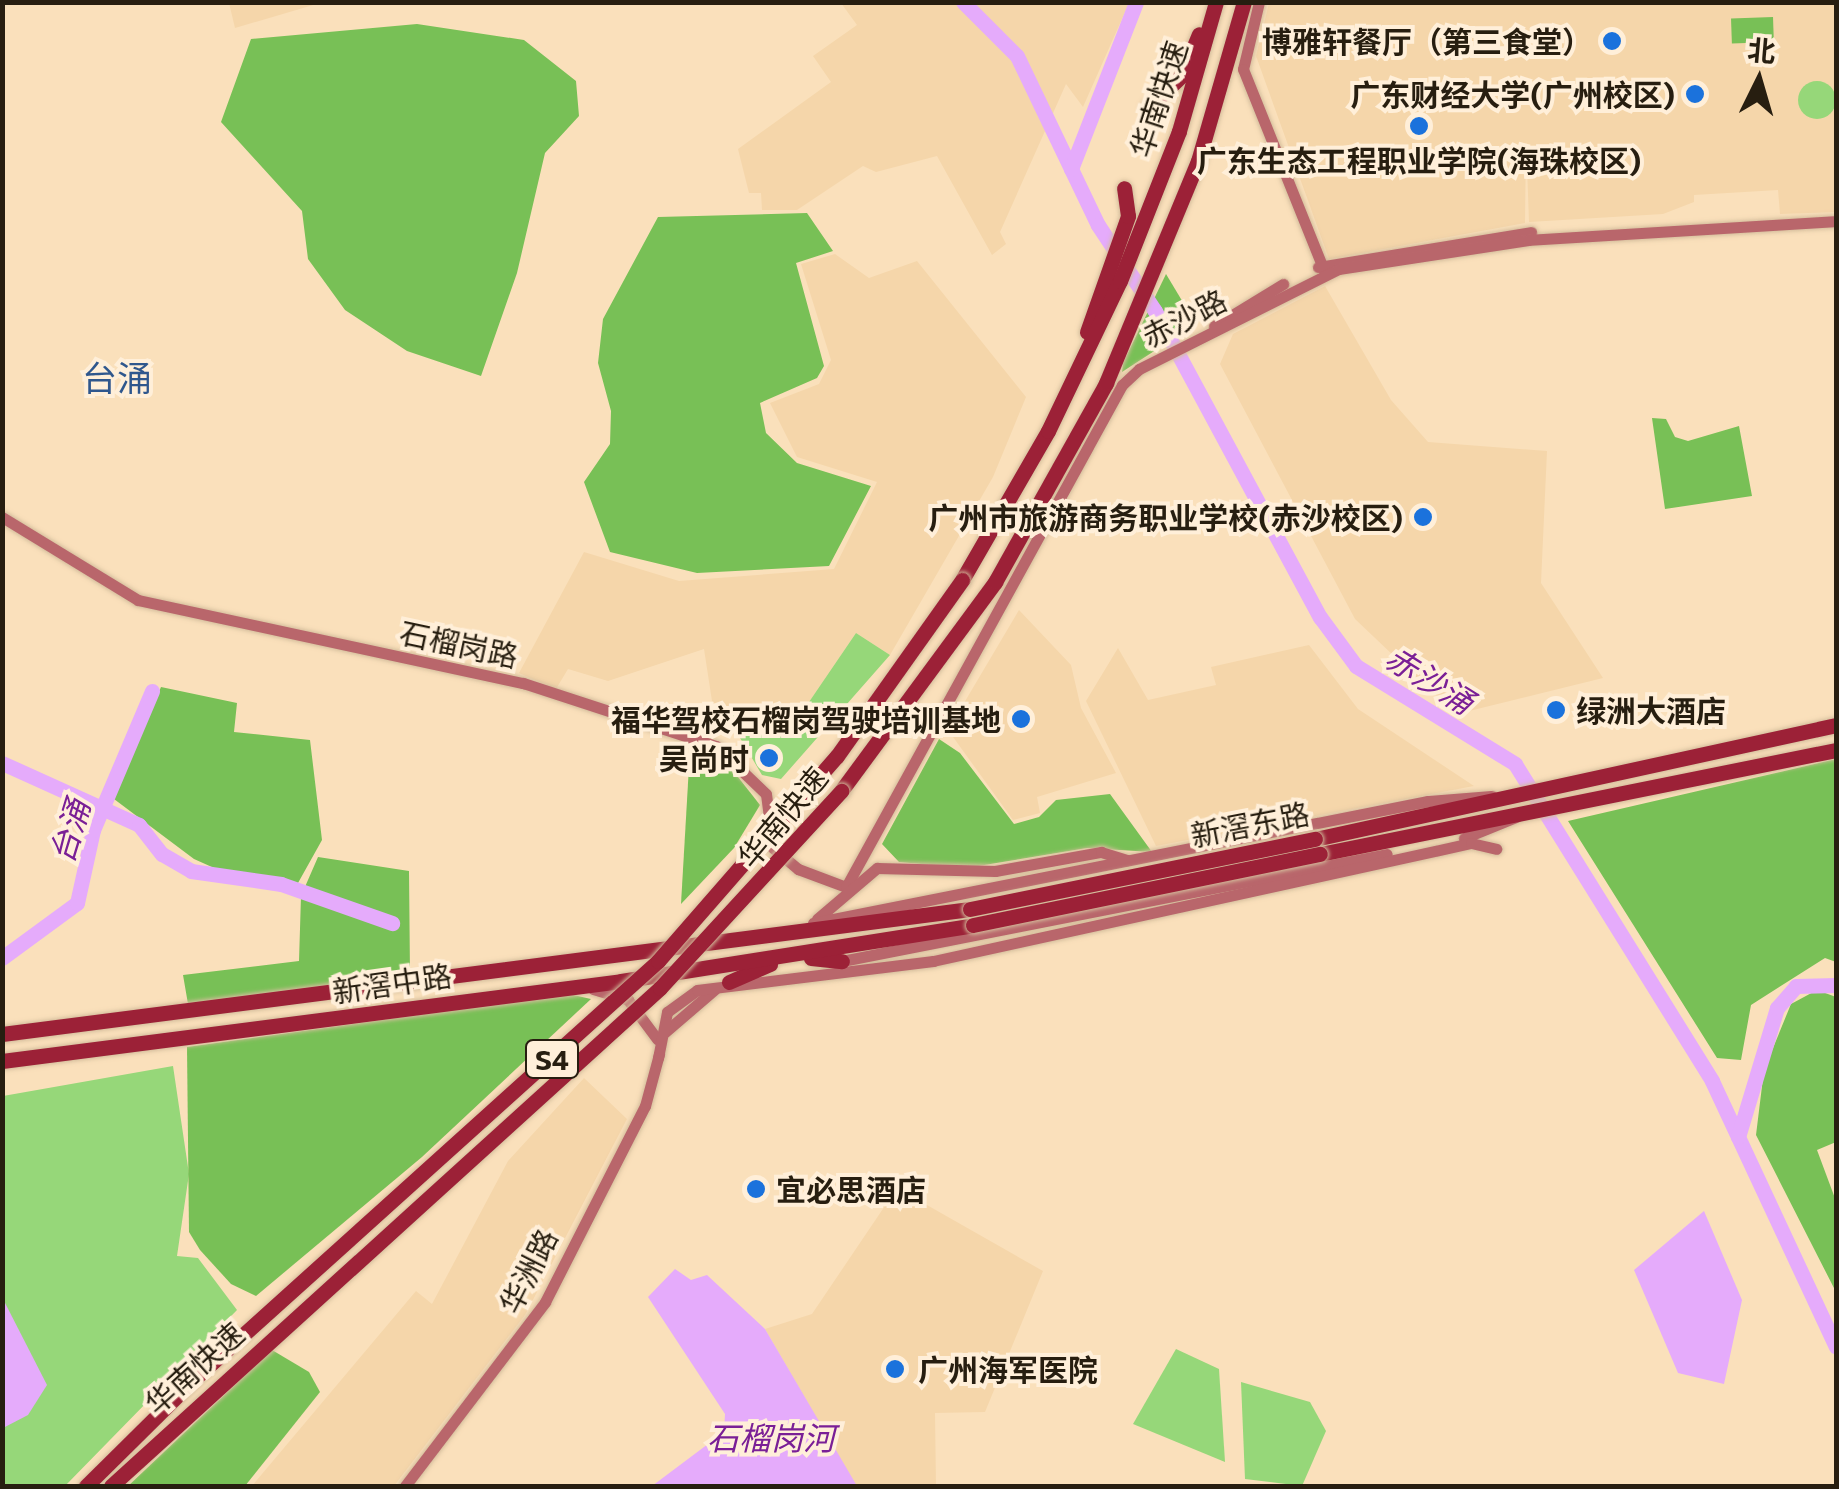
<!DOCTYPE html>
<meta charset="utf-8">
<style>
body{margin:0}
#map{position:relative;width:1839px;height:1489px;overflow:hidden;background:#fae0bb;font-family:Commissioner,"Noto Sans SC",sans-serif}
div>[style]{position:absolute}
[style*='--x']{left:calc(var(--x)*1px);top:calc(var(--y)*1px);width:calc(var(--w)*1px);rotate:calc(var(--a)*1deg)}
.built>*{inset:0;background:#f5d6aa}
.green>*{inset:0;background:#96d779}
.round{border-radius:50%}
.forest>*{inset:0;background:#78c056;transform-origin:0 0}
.water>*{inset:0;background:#e5abfb}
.river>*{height:15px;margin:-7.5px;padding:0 7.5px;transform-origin:7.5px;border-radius:7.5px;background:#e5abfb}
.roads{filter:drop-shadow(0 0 2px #d4bd9c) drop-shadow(0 0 2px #d4bd9c)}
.secondary>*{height:11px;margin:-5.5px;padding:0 5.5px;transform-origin:5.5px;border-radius:5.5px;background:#b9666b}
.highway>*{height:15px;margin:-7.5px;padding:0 7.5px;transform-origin:7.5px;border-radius:7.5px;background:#9c2137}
.bridges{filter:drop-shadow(0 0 2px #d4bd9c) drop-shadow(0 0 2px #d4bd9c)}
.highway-bridge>*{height:15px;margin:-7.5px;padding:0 7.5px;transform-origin:7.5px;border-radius:7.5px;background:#9c2137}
.dots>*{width:28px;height:28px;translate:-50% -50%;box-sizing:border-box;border:5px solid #ffefd9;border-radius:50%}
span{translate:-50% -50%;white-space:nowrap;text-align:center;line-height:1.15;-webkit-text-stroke:8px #ffefd9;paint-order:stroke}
.shield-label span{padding:2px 8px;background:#ffefd9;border:2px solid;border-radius:8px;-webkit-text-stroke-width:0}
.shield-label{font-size:28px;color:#271e10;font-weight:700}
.poi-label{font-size:30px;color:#271e10;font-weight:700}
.right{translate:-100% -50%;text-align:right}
.left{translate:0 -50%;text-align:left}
.street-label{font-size:30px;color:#271e10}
.water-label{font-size:32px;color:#7a1f96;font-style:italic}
.quarter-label{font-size:35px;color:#2f578d}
.frame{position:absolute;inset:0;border:5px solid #271e10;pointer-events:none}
.north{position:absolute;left:1709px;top:30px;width:100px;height:100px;-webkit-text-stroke:8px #ffefd9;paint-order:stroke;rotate:5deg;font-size:28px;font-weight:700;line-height:40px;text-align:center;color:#271e10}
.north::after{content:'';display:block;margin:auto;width:35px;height:45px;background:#271e10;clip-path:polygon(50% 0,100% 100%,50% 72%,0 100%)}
</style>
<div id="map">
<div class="built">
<div style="clip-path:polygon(229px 3px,229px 2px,320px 3px,235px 28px)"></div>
<div style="clip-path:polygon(841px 3px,1129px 3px,1083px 107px,1066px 84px,1000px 232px,1006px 244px,992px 255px,937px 156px,876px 172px,863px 166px,797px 210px,762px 210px,761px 193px,749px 193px,738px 149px,831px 82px,813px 56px,857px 25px)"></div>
<div style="clip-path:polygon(1269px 3px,1836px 3px,1836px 212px,1780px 214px,1778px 190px,1694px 195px,1694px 202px,1663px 214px,1529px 222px,1526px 139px,1525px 223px,1329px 259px,1256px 56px)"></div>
<div style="clip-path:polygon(835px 254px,869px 278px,917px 261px,1026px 397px,993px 477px,890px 655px,856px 633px,809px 702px,724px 711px,712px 701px,704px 649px,608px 681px,568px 669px,556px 689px,519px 673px,584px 552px,679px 581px,834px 569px,877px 482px,797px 457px,770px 403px,819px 384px,831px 360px,801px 264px)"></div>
<div style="clip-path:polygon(1325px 286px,1391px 400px,1428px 442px,1547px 451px,1541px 583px,1603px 678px,1465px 712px,1434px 694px,1355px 619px,1220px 364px,1233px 334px)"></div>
<div style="clip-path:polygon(1019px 610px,1071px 665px,1081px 708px,1116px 773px,1037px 797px,1040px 813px,1013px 820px,948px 730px)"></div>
<div style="clip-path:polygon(1309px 645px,1358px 709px,1474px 786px,1156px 846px,1086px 701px,1118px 648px,1148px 700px,1216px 685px,1211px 667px)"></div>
<div style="clip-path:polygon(584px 1078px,627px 1119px,525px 1315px,394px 1486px,252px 1486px,416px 1291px,432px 1304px,508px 1161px)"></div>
<div style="clip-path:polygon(897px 1188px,1043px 1271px,985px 1412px,935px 1413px,936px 1486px,856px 1486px,765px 1329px,812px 1314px)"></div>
</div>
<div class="green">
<div class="round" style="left:1798px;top:81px;width:38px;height:38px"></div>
<div style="clip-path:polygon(856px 633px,890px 655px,781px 779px,762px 775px,724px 711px,809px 702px)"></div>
<div style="clip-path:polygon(173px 1066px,189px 1174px,177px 1256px,198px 1258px,237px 1310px,65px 1486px,3px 1486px,3px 1096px)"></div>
<div style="clip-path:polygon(1176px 1349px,1219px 1369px,1225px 1462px,1133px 1424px)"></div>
<div style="clip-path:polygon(1241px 1382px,1310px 1402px,1326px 1431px,1302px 1486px,1245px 1479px)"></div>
</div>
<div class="forest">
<div style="left:1773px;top:17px;width:25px;height:42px;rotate:88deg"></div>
<div style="clip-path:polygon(417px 24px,524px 40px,576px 81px,579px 116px,545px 153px,517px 273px,481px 376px,407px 351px,345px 310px,308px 259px,302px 211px,221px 122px,251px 39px)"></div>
<div style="clip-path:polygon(807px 213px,833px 251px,796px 263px,824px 366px,817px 378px,760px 403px,766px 433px,797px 463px,871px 486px,829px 566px,697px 573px,610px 552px,584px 482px,610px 444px,611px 411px,598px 363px,603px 319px,658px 217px)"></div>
<div style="clip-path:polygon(1166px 274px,1196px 324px,1122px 372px,1123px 363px)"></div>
<div style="clip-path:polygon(1652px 418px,1666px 419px,1675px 437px,1688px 441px,1739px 426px,1752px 496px,1665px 509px)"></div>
<div style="clip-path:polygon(161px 687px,237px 703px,234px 732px,310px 740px,322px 840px,298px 883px,232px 876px,194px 859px,114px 799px)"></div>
<div style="clip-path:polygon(939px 739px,960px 753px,1014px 824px,1039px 817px,1056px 800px,1110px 794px,1152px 852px,1087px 848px,966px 868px,899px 862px,882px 844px)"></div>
<div style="clip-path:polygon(690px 749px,731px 768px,760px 805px,734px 848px,681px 904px)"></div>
<div style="clip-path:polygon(1836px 759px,1836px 962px,1825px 958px,1751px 1005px,1741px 1060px,1717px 1058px,1568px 821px)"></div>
<div style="clip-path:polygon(318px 857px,409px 871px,410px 975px,188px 1004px,183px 975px,299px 961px,301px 896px)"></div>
<div style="clip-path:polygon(1817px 990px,1836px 997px,1836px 1142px,1817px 1150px,1836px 1201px,1836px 1292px,1756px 1135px,1764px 1070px,1791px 1004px)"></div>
<div style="clip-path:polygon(569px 994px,591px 999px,422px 1157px,256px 1296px,231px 1284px,200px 1250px,189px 1232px,187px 1047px)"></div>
<div style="clip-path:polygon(272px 1350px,309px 1372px,320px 1392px,245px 1486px,128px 1486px)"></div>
</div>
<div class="water">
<div style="clip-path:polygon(1704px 1211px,1742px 1300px,1724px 1384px,1678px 1373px,1634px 1270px)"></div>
<div style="clip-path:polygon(675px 1269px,691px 1280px,707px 1275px,765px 1329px,857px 1486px,652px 1486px,724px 1432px,725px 1414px,648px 1297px)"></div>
<div style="clip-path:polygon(3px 1299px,47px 1385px,28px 1415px,3px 1428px)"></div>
</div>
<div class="river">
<div style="--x:963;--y:2;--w:76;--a:45"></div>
<div style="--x:1017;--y:56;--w:187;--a:64.4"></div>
<div style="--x:1098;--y:225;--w:103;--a:56.5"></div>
<div style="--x:1155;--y:311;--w:348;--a:61.7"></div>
<div style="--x:1320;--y:617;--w:61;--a:53.7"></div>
<div style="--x:1356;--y:666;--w:187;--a:31.6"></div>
<div style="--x:1515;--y:764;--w:373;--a:58.1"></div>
<div style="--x:1712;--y:1081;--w:293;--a:65"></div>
<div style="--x:1071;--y:169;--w:179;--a:-68.7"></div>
<div style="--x:2;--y:763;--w:150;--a:24.3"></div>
<div style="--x:139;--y:825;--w:37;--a:52"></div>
<div style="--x:162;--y:854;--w:34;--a:30"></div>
<div style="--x:191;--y:871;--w:91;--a:8.2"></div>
<div style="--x:281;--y:884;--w:118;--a:19.4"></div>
<div style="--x:2;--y:958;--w:93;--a:-36.3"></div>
<div style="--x:77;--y:903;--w:75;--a:-77.6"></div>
<div style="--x:93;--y:830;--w:151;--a:-67"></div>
<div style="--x:1738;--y:1137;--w:135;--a:-73.2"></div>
<div style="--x:1777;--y:1008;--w:29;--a:-49"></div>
<div style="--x:1796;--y:986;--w:40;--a:-1.4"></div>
</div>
<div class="roads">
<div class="secondary">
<div style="--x:1259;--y:2;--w:69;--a:103.4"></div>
<div style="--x:1243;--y:69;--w:218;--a:68.1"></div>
<div style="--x:1318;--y:267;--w:216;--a:-9.3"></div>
<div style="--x:1214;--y:326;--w:81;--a:-31.3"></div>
<div style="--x:2;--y:517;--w:159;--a:31.4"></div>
<div style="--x:138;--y:600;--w:394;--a:12.2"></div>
<div style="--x:523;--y:683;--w:203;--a:18.1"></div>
<div style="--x:716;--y:746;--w:69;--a:43.8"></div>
<div style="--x:766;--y:794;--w:54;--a:82.6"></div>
<div style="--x:773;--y:848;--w:33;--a:40"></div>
<div style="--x:798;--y:869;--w:51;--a:20.6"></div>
<div style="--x:1464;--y:838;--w:56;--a:-22"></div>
<div style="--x:846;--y:887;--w:573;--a:-61.2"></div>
<div style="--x:1122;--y:385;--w:23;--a:-43"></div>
<div style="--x:1139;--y:369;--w:224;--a:-26.6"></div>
<div style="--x:1339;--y:269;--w:191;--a:-8.7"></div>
<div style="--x:1528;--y:240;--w:309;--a:-3.5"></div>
<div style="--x:817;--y:919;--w:79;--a:-40.4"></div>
<div style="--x:877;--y:868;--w:118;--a:1.5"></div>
<div style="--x:995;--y:871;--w:108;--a:-10.2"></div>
<div style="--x:1101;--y:852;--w:28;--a:17"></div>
<div style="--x:813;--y:923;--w:627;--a:-11.22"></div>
<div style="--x:1428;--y:801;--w:64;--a:-4.5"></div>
<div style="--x:842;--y:961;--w:555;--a:-11.11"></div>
<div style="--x:593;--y:989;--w:37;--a:17"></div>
<div style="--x:628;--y:1000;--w:49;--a:53.4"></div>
<div style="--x:665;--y:1032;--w:66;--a:-40.7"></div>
<div style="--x:658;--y:1058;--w:47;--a:-78.9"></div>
<div style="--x:667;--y:1012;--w:37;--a:-36"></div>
<div style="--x:697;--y:990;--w:238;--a:-7"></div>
<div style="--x:933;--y:961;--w:551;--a:-12.37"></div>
<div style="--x:1471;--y:843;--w:26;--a:13"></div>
<div style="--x:405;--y:1486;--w:231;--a:-52.7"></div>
<div style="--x:545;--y:1302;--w:220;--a:-63"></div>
<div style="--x:645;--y:1106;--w:54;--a:-74.9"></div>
</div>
<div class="highway">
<div style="--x:1148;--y:108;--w:47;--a:-44.1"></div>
<div style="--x:1182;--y:75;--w:44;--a:-67.5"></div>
<div style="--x:1087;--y:332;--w:123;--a:-70.5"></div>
<div style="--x:1128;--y:216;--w:28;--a:-98"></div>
<div style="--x:962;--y:580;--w:172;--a:-60"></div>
<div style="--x:1048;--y:431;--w:166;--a:-64.4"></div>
<div style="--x:1120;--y:281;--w:161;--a:-68.5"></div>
<div style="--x:1179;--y:131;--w:134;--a:-74"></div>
<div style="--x:841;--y:791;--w:260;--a:-53.6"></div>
<div style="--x:995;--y:582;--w:228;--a:-60.8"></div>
<div style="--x:1106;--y:383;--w:240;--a:-67.5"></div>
<div style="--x:1198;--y:161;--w:166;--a:-73.9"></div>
<div style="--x:1315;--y:839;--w:533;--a:-12.34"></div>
<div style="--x:1320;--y:854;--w:526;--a:-11.4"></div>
<div style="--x:811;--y:958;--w:31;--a:6"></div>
<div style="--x:729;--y:982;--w:45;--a:-23.7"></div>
<div style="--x:2;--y:1034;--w:976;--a:-7.36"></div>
<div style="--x:2;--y:1061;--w:624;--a:-7.36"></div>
<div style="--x:621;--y:981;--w:356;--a:-9"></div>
</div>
</div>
<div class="bridges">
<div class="highway-bridge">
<div style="--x:970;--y:909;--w:352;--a:-11.5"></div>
<div style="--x:973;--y:925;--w:354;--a:-11.6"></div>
<div style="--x:86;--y:1486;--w:151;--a:-44.7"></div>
<div style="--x:193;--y:1380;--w:626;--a:-42.02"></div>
<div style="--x:658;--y:961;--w:272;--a:-48.9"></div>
<div style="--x:837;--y:756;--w:216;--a:-54.6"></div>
<div style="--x:111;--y:1486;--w:741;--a:-42.21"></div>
<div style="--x:660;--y:988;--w:268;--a:-47.4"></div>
</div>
</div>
<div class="dots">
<div style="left:1612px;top:41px;background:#1b72dc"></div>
<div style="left:1695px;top:94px;background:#1b72dc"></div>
<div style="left:1419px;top:126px;background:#1b72dc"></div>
<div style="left:1423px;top:517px;background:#1b72dc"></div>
<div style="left:1556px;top:710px;background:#1b72dc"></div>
<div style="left:1021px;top:719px;background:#1b72dc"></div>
<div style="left:769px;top:758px;background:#1b72dc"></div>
<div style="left:756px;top:1189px;background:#1b72dc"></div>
<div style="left:895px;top:1369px;background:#1b72dc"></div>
</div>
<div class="shield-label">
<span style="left:552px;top:1059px">S4</span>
</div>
<div class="poi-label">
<span class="right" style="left:1592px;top:41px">博雅轩餐厅（第三食堂）</span>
<span class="right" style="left:1675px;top:94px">广东财经大学(广州校区)</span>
<span style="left:1419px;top:160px">广东生态工程职业学院(海珠校区)</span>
<span class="right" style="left:1403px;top:517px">广州市旅游商务职业学校(赤沙校区)</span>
<span class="left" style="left:1576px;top:710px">绿洲大酒店</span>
<span class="right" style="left:1001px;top:719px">福华驾校石榴岗驾驶培训基地</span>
<span class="right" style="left:749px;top:758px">吴尚时</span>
<span class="left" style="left:776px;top:1189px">宜必思酒店</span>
<span class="left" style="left:918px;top:1369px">广州海军医院</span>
</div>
<div class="street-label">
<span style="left:1158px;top:99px;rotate:-72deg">华南快速</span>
<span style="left:1184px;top:318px;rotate:-27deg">赤沙路</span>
<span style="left:459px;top:644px;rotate:12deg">石榴岗路</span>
<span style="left:782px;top:817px;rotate:-50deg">华南快速</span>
<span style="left:1250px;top:824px;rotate:-11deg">新滘东路</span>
<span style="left:392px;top:983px;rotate:-8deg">新滘中路</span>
<span style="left:528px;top:1271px;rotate:-63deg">华洲路</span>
<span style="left:194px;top:1368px;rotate:-42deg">华南快速</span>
</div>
<div class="water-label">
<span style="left:1430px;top:679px;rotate:32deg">赤沙涌</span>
<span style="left:69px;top:831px;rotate:-73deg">台涌</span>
<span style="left:771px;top:1437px">石榴岗河</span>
</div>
<div class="quarter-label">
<span style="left:117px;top:377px">台涌</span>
</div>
<div class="frame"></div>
<div class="north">北</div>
</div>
